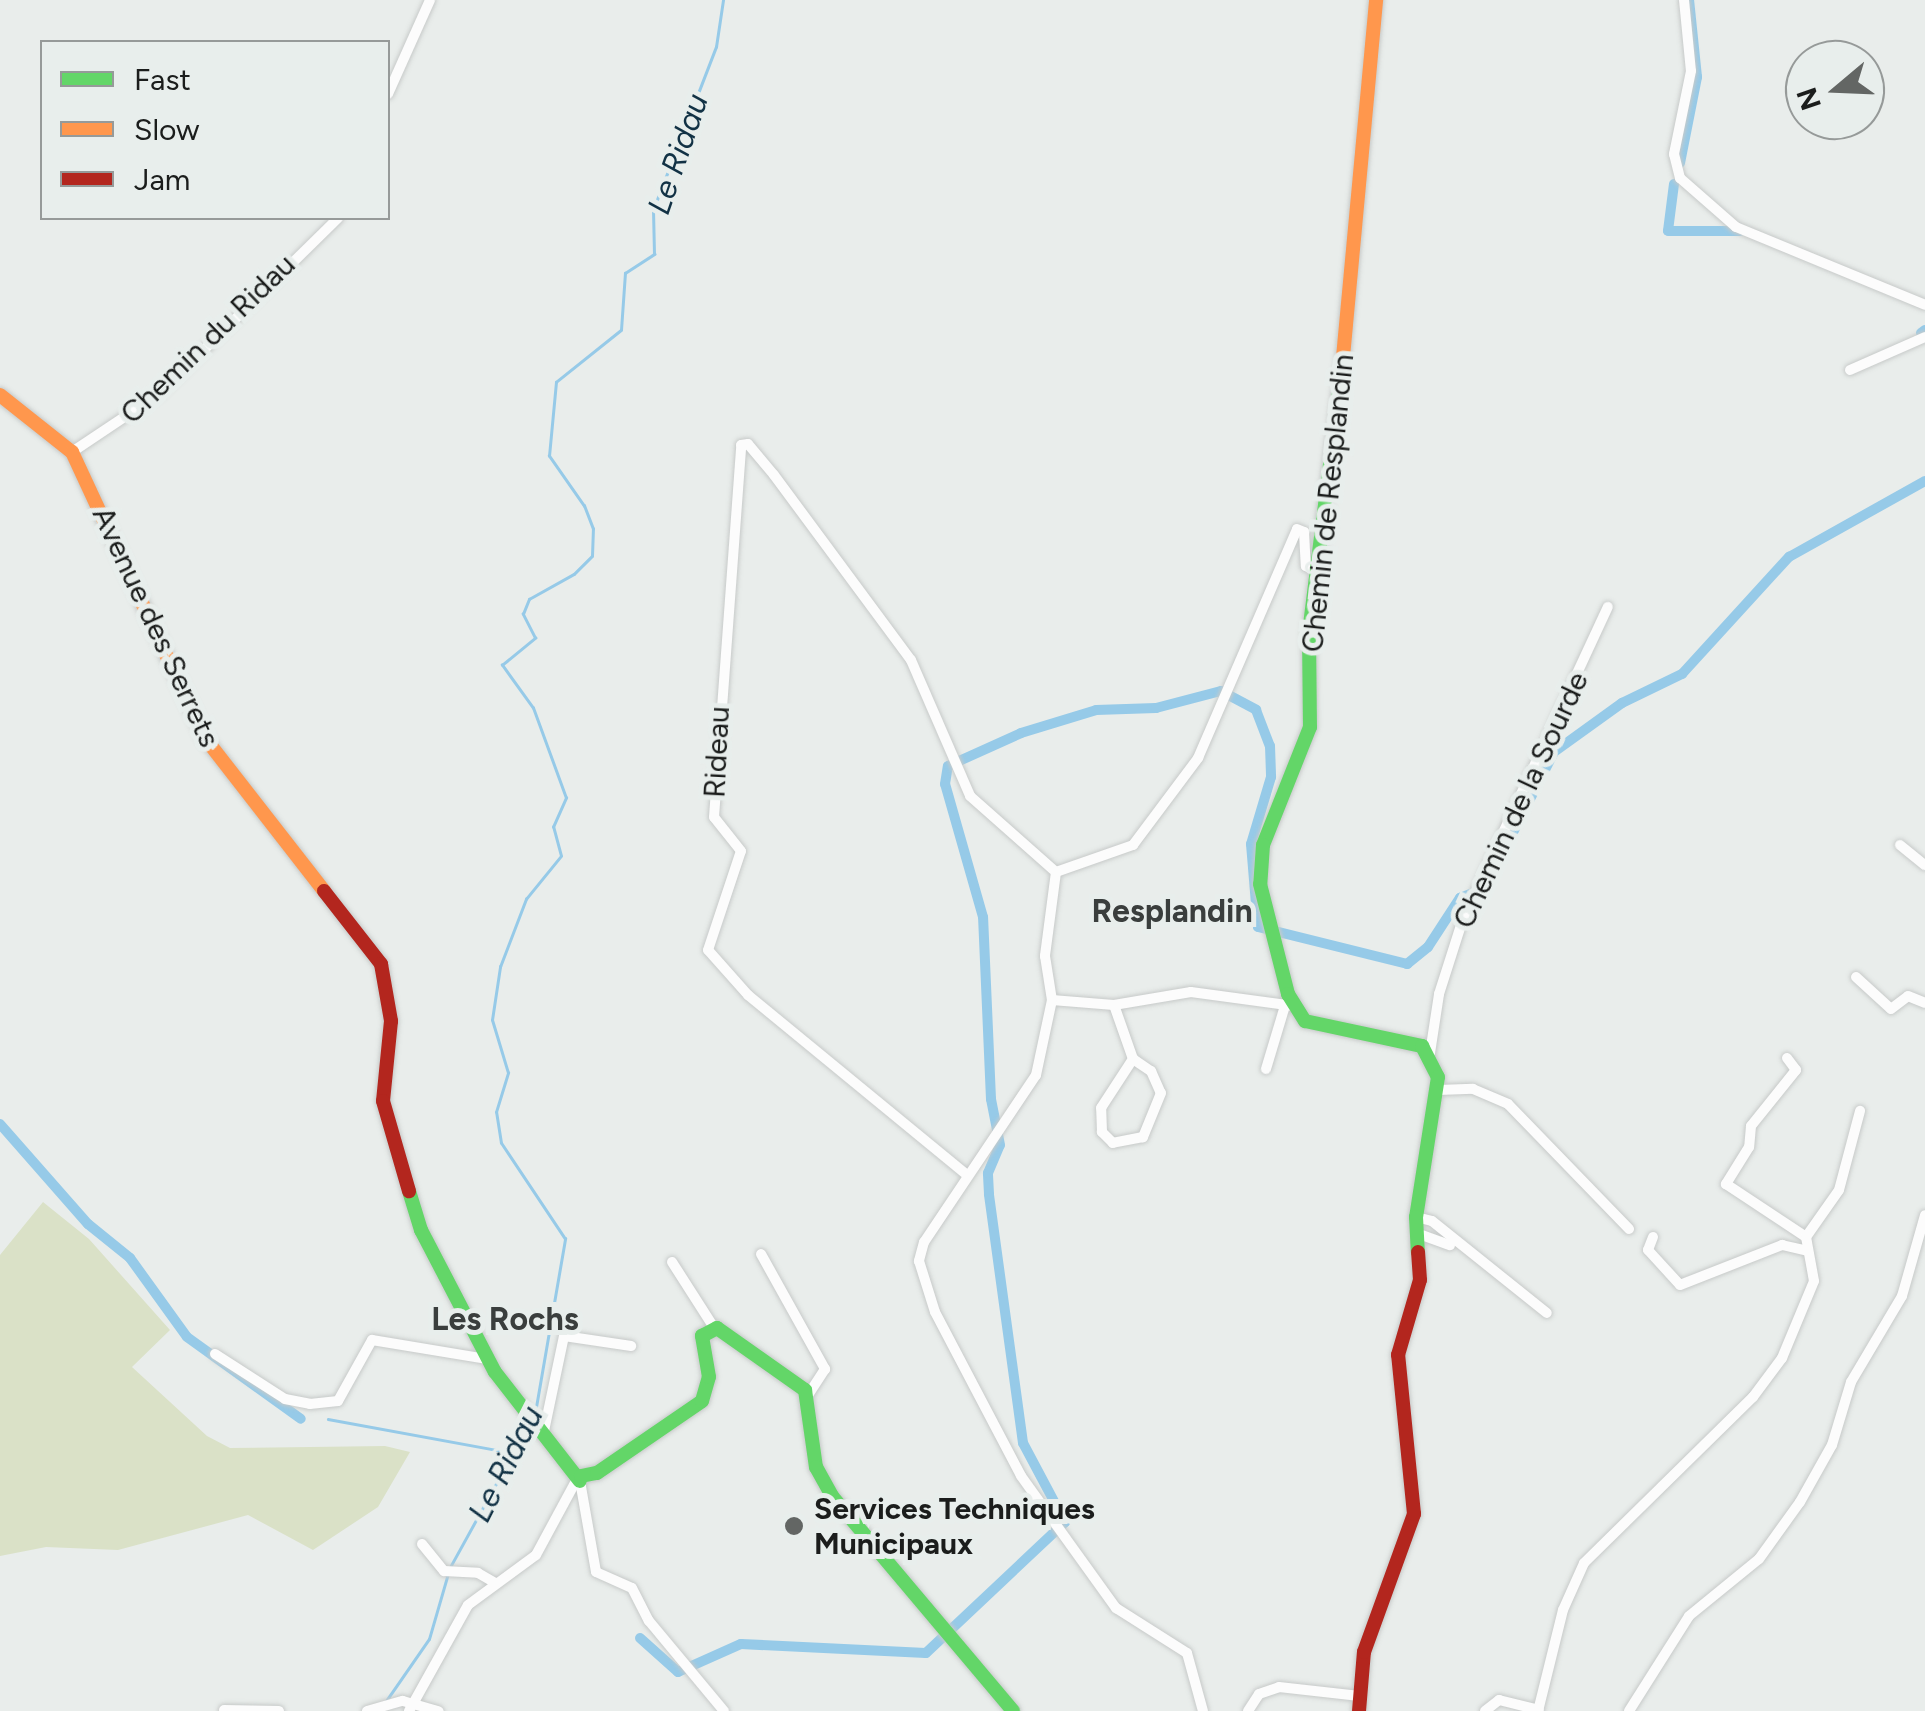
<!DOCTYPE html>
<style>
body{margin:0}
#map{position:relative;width:1925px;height:1711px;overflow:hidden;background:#e9edeb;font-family:Figtree,sans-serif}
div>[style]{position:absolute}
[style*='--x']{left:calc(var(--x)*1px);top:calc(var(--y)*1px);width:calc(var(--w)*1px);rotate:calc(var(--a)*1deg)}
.green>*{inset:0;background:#dae1c7}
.stream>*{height:2.5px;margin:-1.25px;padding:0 1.25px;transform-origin:1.25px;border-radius:1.25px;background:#96cae8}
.canal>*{height:10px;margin:-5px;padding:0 5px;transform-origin:5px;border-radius:5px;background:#96cae8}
.roads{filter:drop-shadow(0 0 2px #c7cac9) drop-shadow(0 0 2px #c7cac9)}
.street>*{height:10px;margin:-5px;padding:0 5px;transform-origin:5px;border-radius:5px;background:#fcfcfc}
.fast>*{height:14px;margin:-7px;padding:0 7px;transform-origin:7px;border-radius:7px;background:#63d668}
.slow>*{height:14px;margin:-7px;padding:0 7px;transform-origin:7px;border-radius:7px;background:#ff974d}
.jam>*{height:14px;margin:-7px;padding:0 7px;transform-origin:7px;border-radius:7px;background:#b3261e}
.dots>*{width:28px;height:28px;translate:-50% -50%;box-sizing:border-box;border:5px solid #e8eeec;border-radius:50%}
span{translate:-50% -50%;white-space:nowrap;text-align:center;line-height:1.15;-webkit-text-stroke:10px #e8eeec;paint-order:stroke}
.street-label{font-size:30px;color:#1b1d1c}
.poi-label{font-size:30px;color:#1b1d1c;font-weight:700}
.left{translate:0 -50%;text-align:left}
.water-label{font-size:32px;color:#123245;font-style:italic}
.neighbourhood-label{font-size:32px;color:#3a3e3d;font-weight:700}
.legend{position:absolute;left:40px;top:40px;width:350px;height:180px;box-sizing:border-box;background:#e8eeec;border:2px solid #969a99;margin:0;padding:12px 18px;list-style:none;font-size:30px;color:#1b1d1c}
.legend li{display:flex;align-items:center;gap:20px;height:50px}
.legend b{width:50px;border:2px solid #969a99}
.north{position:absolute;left:1785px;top:40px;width:100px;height:100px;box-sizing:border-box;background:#e8eeec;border:2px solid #969a99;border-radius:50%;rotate:251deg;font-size:28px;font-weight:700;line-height:40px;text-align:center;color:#1b1d1c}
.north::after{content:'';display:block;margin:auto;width:35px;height:45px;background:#636664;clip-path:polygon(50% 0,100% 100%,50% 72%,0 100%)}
</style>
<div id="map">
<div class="green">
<div style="clip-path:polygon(43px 1202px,89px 1239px,170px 1330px,132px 1367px,207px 1436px,230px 1448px,385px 1446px,410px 1452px,378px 1507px,313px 1550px,248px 1515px,118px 1550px,46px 1547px,0 1556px,0 1255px)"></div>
</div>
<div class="stream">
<div style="--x:535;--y:1413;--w:177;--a:-80.2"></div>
<div style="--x:565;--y:1239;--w:115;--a:-123.7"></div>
<div style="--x:501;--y:1143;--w:31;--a:-99"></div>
<div style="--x:496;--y:1112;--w:41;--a:-72.9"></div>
<div style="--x:508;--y:1073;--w:55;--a:-106.8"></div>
<div style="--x:492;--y:1020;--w:54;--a:-81.4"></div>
<div style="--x:500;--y:967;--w:73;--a:-69.1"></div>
<div style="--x:526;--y:899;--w:55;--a:-50.9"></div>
<div style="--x:561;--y:856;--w:30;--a:-105"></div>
<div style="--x:553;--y:827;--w:32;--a:-66"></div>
<div style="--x:566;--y:798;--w:96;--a:-110.1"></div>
<div style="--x:533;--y:708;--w:53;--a:-125.8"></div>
<div style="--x:502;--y:665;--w:43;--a:-39.3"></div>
<div style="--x:535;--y:638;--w:27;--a:-117"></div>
<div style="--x:523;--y:614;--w:16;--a:-68"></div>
<div style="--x:529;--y:599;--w:51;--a:-29.1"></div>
<div style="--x:574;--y:574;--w:25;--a:-45"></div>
<div style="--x:592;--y:556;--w:27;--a:-88"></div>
<div style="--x:593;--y:529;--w:25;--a:-111"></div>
<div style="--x:584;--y:506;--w:61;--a:-125"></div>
<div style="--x:549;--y:456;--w:74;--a:-84.6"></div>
<div style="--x:556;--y:382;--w:83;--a:-38.7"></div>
<div style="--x:621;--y:330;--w:57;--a:-86"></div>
<div style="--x:625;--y:273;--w:35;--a:-33"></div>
<div style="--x:654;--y:254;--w:44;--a:-91.3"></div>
<div style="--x:653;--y:210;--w:175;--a:-68.9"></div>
<div style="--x:716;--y:47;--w:48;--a:-81.5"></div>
<div style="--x:328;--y:1419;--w:183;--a:10.4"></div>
<div style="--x:449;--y:1569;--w:166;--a:-61.1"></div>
<div style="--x:386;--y:1701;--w:75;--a:-55.3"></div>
<div style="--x:429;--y:1639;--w:65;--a:-73.8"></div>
</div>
<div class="canal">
<div style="--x:1680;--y:163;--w:88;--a:-78.8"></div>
<div style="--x:1697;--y:77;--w:77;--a:-95.9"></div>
<div style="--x:1674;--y:184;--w:47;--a:97.3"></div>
<div style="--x:1668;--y:231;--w:72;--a:0"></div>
<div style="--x:1921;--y:333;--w:5;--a:-37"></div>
<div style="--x:0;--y:1124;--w:133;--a:48.7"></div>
<div style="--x:88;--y:1224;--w:54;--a:39"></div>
<div style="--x:130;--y:1258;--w:97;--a:54.2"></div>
<div style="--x:187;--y:1337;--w:140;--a:35.7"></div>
<div style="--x:640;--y:1638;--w:51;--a:41.8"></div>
<div style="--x:678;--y:1672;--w:69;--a:-24"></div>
<div style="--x:741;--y:1644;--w:185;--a:2.8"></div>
<div style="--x:926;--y:1653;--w:191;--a:-43.3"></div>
<div style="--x:1065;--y:1522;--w:89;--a:-118"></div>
<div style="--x:1023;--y:1443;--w:251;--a:-97.8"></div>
<div style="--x:989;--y:1194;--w:21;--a:-93"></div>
<div style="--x:988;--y:1173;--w:30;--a:-67"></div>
<div style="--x:1000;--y:1145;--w:47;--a:-101.1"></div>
<div style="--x:991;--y:1099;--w:182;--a:-92.5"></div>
<div style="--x:983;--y:917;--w:138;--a:-105.9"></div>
<div style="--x:945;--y:784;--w:18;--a:-81"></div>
<div style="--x:948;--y:766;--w:80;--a:-24.3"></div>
<div style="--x:1021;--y:733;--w:78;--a:-17"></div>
<div style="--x:1096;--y:710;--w:60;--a:-1.9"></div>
<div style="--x:1156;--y:708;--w:67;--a:-14.7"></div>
<div style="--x:1221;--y:691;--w:40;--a:28"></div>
<div style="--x:1256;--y:710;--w:39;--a:69"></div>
<div style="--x:1270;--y:746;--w:31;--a:88"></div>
<div style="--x:1271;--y:777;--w:70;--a:106.6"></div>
<div style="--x:1251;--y:844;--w:83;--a:85.2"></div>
<div style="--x:1258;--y:927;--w:154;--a:13.9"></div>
<div style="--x:1407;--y:964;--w:27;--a:-39"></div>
<div style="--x:1428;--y:947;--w:59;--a:-56.9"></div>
<div style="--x:1460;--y:898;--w:26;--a:-21"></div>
<div style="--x:1484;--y:889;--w:154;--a:-62.9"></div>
<div style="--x:1554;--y:752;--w:84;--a:-35.8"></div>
<div style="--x:1622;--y:703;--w:67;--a:-25.8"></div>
<div style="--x:1682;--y:674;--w:159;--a:-47.6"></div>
<div style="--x:1789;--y:557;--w:156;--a:-29.2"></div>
</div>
<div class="roads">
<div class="street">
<div style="--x:1684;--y:0;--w:71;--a:84.4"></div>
<div style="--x:1691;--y:71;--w:85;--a:101.6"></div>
<div style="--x:1674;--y:154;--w:25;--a:76"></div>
<div style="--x:1680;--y:178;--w:74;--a:41.2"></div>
<div style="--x:1736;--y:227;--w:204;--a:22.4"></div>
<div style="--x:388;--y:94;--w:103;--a:-65.9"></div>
<div style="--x:1850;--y:370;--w:82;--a:-23.7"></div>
<div style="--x:72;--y:452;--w:106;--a:-33.8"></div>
<div style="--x:160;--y:393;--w:250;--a:-44.5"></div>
<div style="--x:1900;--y:845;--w:32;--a:39"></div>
<div style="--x:1056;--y:872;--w:82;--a:-19.3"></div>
<div style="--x:1133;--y:845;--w:109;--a:-53.2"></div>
<div style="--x:1198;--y:758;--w:249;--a:-66.6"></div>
<div style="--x:1297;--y:529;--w:8;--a:23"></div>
<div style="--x:1304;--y:532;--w:34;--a:87"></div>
<div style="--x:1306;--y:566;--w:13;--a:29"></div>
<div style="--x:1856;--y:977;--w:47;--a:42.4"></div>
<div style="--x:1891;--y:1009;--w:21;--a:-37"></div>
<div style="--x:1908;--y:996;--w:18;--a:22"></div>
<div style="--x:1052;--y:1000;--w:62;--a:4.6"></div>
<div style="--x:1114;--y:1005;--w:78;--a:-9.6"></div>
<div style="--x:1191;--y:992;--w:104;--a:7.7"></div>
<div style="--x:1114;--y:1005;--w:57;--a:70.6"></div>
<div style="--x:1133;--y:1059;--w:22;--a:34"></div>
<div style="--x:1151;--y:1071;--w:24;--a:66"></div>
<div style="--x:1161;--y:1093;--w:48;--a:112.2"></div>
<div style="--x:1143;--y:1137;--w:31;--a:169"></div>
<div style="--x:1113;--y:1143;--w:16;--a:-135"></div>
<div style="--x:1102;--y:1132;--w:24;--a:-92"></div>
<div style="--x:1101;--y:1108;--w:59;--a:-56.9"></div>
<div style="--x:1430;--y:1053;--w:60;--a:-81.3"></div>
<div style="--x:1439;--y:994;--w:79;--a:-72.3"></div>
<div style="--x:1463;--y:919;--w:344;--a:-65.1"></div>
<div style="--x:1787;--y:1058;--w:15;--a:53"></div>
<div style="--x:1796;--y:1070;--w:72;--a:128.8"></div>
<div style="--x:1751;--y:1126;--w:21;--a:95"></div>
<div style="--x:1749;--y:1147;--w:44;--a:121.9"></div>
<div style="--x:1726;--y:1184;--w:96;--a:33.5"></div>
<div style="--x:1266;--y:1069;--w:63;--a:-73.3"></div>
<div style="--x:1438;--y:1090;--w:35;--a:-2"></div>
<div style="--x:1473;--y:1089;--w:38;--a:23"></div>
<div style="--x:1508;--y:1104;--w:174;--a:45.9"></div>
<div style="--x:967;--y:1175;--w:283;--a:-140.6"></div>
<div style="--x:748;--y:995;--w:60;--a:-131.6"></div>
<div style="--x:708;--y:950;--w:104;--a:-71.6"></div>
<div style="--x:741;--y:851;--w:43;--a:-128.5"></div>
<div style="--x:714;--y:817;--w:373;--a:-85.8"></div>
<div style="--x:741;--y:445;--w:7;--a:-8"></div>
<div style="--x:748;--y:444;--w:40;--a:50"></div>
<div style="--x:774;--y:475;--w:230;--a:53.5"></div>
<div style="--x:911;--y:660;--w:148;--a:66.5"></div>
<div style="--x:970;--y:796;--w:115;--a:41.5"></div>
<div style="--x:1056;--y:872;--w:85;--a:97.5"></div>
<div style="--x:1045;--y:956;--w:45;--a:81"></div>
<div style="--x:1052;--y:1000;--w:77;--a:102"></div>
<div style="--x:1036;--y:1075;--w:201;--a:123.8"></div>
<div style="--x:924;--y:1242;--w:20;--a:105"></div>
<div style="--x:919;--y:1261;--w:53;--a:72.6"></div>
<div style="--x:935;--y:1312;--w:185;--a:62.3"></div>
<div style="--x:1021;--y:1476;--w:163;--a:54.3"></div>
<div style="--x:1116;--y:1608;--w:84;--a:32.4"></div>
<div style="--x:1187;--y:1653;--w:60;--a:74.6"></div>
<div style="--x:1416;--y:1217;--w:16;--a:14"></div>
<div style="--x:1432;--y:1221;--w:147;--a:38.7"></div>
<div style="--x:1419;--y:1234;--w:33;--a:20"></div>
<div style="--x:1653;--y:1237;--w:14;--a:111"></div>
<div style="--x:1648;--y:1250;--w:47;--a:47.6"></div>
<div style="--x:1680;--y:1285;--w:110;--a:-21.4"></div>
<div style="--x:1782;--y:1245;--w:23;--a:13"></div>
<div style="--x:761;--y:1254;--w:132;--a:60.9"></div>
<div style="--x:825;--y:1369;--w:31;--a:123"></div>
<div style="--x:672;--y:1262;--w:76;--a:57.4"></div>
<div style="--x:215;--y:1354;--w:83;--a:32.7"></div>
<div style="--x:285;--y:1399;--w:25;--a:11"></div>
<div style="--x:310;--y:1404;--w:28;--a:-6"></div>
<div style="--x:338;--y:1401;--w:70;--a:-60.9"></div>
<div style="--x:372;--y:1340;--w:117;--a:9.4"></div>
<div style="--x:544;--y:1431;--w:97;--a:-78.1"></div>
<div style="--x:564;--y:1336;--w:68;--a:8.5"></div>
<div style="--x:580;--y:1481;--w:92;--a:80"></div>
<div style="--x:596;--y:1572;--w:39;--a:24"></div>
<div style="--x:632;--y:1588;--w:37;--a:63"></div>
<div style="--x:649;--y:1621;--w:117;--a:50.2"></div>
<div style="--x:422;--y:1544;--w:35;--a:51"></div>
<div style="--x:444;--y:1571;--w:34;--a:3"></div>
<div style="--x:478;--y:1573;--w:20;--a:30"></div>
<div style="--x:224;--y:1710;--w:55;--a:1"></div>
<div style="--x:367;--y:1711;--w:37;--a:-16"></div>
<div style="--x:403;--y:1701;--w:37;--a:16"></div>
<div style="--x:409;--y:1711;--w:121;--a:-60.9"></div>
<div style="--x:468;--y:1605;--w:84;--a:-36.3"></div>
<div style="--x:536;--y:1555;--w:84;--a:-61.6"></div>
<div style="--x:1248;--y:1711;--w:20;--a:-57"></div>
<div style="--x:1259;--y:1694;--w:21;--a:-19"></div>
<div style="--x:1279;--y:1687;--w:81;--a:6.4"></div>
<div style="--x:1485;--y:1711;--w:18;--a:-38"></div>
<div style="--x:1499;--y:1700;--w:41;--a:14"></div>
<div style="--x:1538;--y:1711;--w:104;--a:-76.1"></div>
<div style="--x:1563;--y:1610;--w:51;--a:-65.9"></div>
<div style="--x:1584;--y:1563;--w:237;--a:-44.5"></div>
<div style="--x:1753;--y:1397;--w:49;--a:-53.4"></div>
<div style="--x:1782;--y:1358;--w:83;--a:-67.4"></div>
<div style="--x:1814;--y:1281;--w:45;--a:-100.3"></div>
<div style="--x:1806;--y:1237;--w:57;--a:-54.9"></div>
<div style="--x:1839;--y:1190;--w:82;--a:-75.1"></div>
<div style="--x:1629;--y:1711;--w:112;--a:-57.7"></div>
<div style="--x:1689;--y:1616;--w:90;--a:-39.2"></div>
<div style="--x:1759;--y:1559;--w:70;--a:-54.3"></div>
<div style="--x:1800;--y:1502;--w:65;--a:-60.7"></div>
<div style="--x:1832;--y:1445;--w:66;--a:-73.2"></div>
<div style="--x:1851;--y:1382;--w:100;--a:-59.3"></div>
<div style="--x:1902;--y:1296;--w:84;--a:-74.1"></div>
</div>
<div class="fast">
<div style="--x:1342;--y:368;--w:268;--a:97.1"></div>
<div style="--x:1309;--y:634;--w:93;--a:89.4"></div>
<div style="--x:1310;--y:727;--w:127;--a:111.7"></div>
<div style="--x:1263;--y:845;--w:39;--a:94"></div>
<div style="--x:1260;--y:884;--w:114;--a:75.7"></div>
<div style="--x:1288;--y:994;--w:32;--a:58"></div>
<div style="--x:1305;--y:1021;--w:120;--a:12.1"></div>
<div style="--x:1422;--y:1046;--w:35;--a:63"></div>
<div style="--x:1438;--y:1077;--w:142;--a:98.9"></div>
<div style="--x:1416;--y:1217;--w:35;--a:87"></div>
<div style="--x:409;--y:1191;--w:41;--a:72.9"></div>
<div style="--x:421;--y:1230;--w:160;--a:62.5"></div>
<div style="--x:495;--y:1372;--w:138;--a:52.1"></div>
<div style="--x:581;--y:1476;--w:16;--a:-11"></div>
<div style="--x:597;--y:1473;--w:127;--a:-34.4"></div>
<div style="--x:702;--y:1401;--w:25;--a:-74"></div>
<div style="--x:709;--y:1377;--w:42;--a:-99.7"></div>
<div style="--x:702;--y:1336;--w:17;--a:-28"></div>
<div style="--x:717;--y:1328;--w:108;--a:35.2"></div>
<div style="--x:805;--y:1390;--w:78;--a:81.9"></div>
<div style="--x:816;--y:1467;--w:33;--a:61"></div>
<div style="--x:832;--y:1496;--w:281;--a:49.9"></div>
</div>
<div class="slow">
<div style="--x:1342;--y:368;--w:370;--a:-84.7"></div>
<div style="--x:0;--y:395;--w:92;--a:38.4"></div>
<div style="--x:72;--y:452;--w:315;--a:65.1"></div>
<div style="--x:205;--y:738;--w:194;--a:52.1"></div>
</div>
<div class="jam">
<div style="--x:324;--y:891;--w:93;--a:52"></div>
<div style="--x:381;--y:964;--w:58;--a:80"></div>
<div style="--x:391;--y:1021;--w:80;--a:95.7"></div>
<div style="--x:383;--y:1101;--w:94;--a:73.9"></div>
<div style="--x:1359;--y:1711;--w:59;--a:-85.2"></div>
<div style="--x:1364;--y:1652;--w:147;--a:-70.1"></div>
<div style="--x:1414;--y:1514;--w:160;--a:-95.7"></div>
<div style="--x:1398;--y:1355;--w:78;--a:-73.7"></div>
<div style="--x:1420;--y:1280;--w:28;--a:-94"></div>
</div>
</div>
<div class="dots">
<div style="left:794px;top:1526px;background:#636664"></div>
</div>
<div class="street-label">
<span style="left:208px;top:339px;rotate:-44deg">Chemin du Ridau</span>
<span style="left:1328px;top:503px;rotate:-84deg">Chemin de Resplandin</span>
<span style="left:156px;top:627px;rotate:65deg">Avenue des Serrets</span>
<span style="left:717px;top:752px;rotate:-87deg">Rideau</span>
<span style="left:1521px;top:800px;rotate:-65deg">Chemin de la Sourde</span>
</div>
<div class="poi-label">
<span class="left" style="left:814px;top:1526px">Services Techniques<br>Municipaux</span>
</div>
<div class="water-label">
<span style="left:678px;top:154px;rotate:-71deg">Le Ridau</span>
<span style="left:506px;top:1464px;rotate:-63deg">Le Ridau</span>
</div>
<div class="neighbourhood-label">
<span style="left:1172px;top:911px">Resplandin</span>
<span style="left:505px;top:1319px">Les Rochs</span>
</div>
<ul class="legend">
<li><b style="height:12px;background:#63d668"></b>Fast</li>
<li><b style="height:12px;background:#ff974d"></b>Slow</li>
<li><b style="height:12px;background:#b3261e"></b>Jam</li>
</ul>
<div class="north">N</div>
</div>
